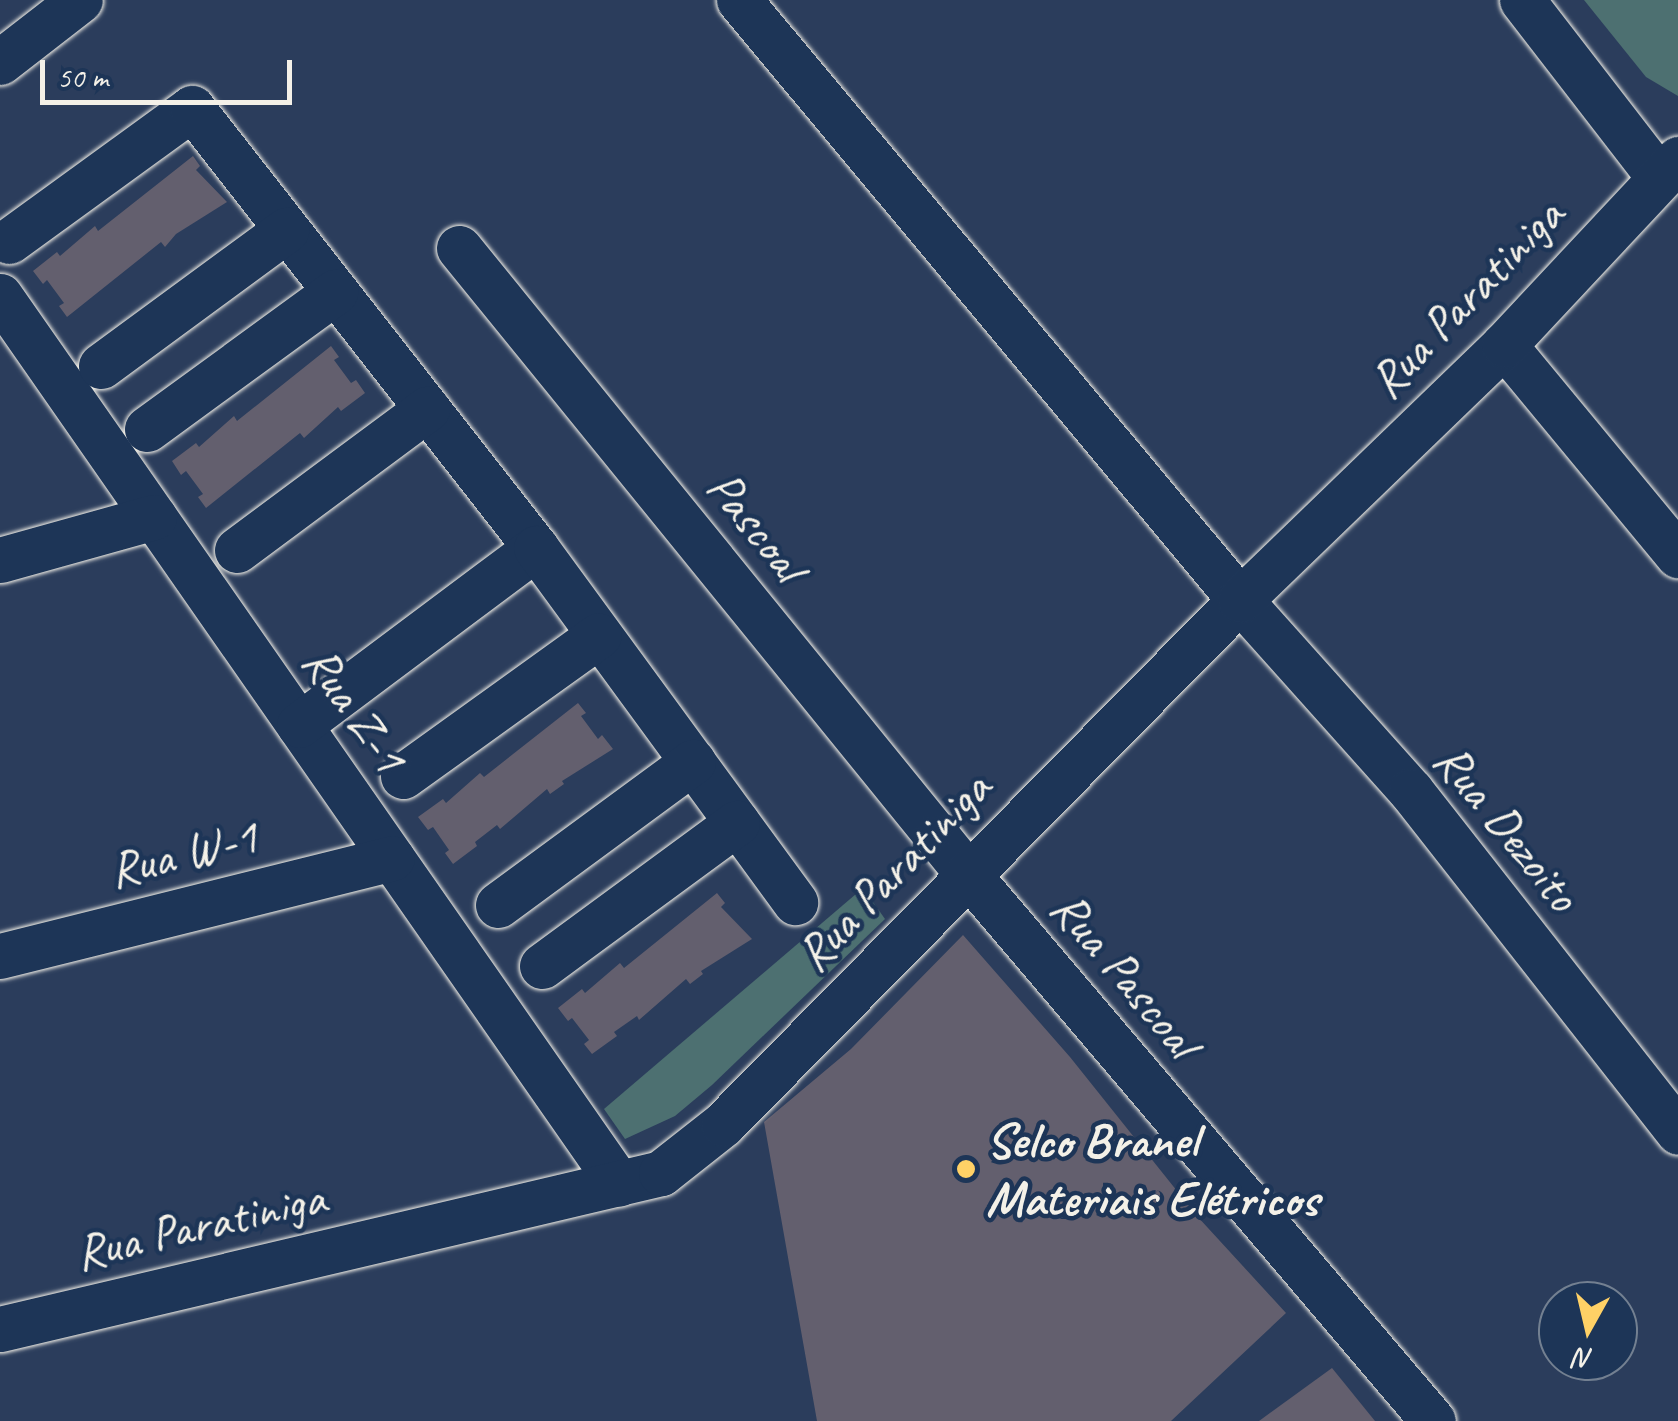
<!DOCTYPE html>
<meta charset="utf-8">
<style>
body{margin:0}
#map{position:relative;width:1678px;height:1421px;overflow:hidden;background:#2b3d5c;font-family:Caveat,sans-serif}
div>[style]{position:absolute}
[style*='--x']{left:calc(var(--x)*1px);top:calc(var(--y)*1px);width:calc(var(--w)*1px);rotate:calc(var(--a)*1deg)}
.green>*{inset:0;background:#4d7071}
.building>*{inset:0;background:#635f6e}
.roads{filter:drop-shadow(0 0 2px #f4f1e8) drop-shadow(0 0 2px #f4f1e8)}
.minor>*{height:45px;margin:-22.5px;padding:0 22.5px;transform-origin:22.5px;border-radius:22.5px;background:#1d3557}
.dots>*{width:28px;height:28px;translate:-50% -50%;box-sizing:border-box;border:5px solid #1d3557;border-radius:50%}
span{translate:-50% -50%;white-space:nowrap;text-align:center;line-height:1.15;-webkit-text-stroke:9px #1d3557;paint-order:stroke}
.street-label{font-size:50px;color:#f4f1e8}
.poi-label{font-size:50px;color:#f4f1e8;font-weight:700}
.left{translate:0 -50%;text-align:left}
.north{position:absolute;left:1538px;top:1281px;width:100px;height:100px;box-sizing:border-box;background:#1d3557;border:2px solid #738091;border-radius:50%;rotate:188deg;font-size:28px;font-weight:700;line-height:40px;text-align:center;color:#f4f1e8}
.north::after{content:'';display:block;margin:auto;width:35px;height:45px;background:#ffd166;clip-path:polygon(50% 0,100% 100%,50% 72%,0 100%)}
.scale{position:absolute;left:40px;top:60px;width:252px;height:45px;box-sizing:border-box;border:5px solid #f4f1e8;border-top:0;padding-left:12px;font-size:30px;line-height:35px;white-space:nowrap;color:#f4f1e8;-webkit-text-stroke:8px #1d3557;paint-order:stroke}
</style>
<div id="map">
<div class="green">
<div style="clip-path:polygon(1584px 0,1678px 0,1678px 96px,1646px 77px)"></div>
<div style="clip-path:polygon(863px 888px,885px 919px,712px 1085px,675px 1116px,625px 1139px,604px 1109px)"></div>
</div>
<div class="building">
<div style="clip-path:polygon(193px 156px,200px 166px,196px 170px,227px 202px,176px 234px,165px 247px,161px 242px,67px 317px,59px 306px,64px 303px,47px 280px,43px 284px,33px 271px,57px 252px,60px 256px,95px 226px,98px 231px)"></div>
<div style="clip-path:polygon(331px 346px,339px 357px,334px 360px,351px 383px,356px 380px,365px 393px,341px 411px,338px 407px,304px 438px,300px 433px,206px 508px,198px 497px,203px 494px,186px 471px,181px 475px,172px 461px,196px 443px,199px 447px,234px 416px,237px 421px)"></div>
<div style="clip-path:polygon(578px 703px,586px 713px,581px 716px,598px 739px,602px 735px,613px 749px,562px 781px,564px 784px,550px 794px,547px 789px,500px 829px,497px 825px,475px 842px,477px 846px,453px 864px,445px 853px,449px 850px,433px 827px,428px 830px,418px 817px,443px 799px,446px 803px,480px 773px,484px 777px)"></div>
<div style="clip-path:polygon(717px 893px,725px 903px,721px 907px,752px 939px,701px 971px,703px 974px,690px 984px,686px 979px,639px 1020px,637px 1016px,614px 1032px,617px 1036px,592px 1054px,584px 1044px,589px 1040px,572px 1018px,568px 1021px,558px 1008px,582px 989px,585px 993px,620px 963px,624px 968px)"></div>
<div style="clip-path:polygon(963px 935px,1070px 1057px,1197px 1216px,1286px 1313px,1171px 1421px,817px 1421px,764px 1122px,851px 1049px)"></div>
<div style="clip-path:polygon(1332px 1368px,1375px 1421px,1259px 1421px)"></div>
</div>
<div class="roads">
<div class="minor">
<div style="--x:739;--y:0;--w:782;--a:50.14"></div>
<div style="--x:1240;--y:600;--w:256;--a:48.2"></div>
<div style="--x:1411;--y:791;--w:433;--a:51.9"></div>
<div style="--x:1522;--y:0;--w:222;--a:52.3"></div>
<div style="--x:0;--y:62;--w:101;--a:-37.8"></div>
<div style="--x:9;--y:241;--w:226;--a:-36"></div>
<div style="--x:192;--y:108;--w:559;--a:51.98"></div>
<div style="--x:459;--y:248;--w:805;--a:50.9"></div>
<div style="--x:967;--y:873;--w:719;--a:49.62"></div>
<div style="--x:0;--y:296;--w:1082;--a:55.12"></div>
<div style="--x:1504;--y:345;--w:273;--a:50.4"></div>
<div style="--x:101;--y:366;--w:230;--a:-36.3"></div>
<div style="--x:147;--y:429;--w:233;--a:-36.1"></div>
<div style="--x:237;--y:550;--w:237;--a:-36.6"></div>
<div style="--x:0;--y:560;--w:160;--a:-15.6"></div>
<div style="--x:299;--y:725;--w:296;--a:-36.8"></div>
<div style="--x:536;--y:548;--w:439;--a:53.8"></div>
<div style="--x:403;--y:776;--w:241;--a:-35.7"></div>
<div style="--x:498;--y:905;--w:242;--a:-36.3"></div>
<div style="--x:0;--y:956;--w:404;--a:-14"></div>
<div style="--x:542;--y:966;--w:242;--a:-36.3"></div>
<div style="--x:0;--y:1329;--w:679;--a:-13.28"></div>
<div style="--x:661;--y:1173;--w:79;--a:-38.3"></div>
<div style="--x:723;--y:1124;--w:736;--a:-45.39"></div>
<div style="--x:1240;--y:600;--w:367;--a:-44"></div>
<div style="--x:1504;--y:345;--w:255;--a:-46.9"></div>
</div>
</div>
<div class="dots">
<div style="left:966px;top:1169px;background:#ffd166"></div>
</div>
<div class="street-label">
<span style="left:1466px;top:298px;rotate:-46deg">Rua Paratiniga</span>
<span style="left:756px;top:526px;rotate:51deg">Pascoal</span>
<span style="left:355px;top:709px;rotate:55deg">Rua Z-1</span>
<span style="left:1507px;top:827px;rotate:51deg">Rua Dezoito</span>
<span style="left:183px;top:853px;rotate:-14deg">Rua W-1</span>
<span style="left:893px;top:871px;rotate:-46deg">Rua Paratiniga</span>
<span style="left:1125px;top:974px;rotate:50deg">Rua Pascoal</span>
<span style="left:200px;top:1225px;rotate:-13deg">Rua Paratiniga</span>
</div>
<div class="poi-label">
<span class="left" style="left:986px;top:1169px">Selco Branel<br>Materiais Elétricos</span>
</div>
<div class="north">N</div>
<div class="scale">50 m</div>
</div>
